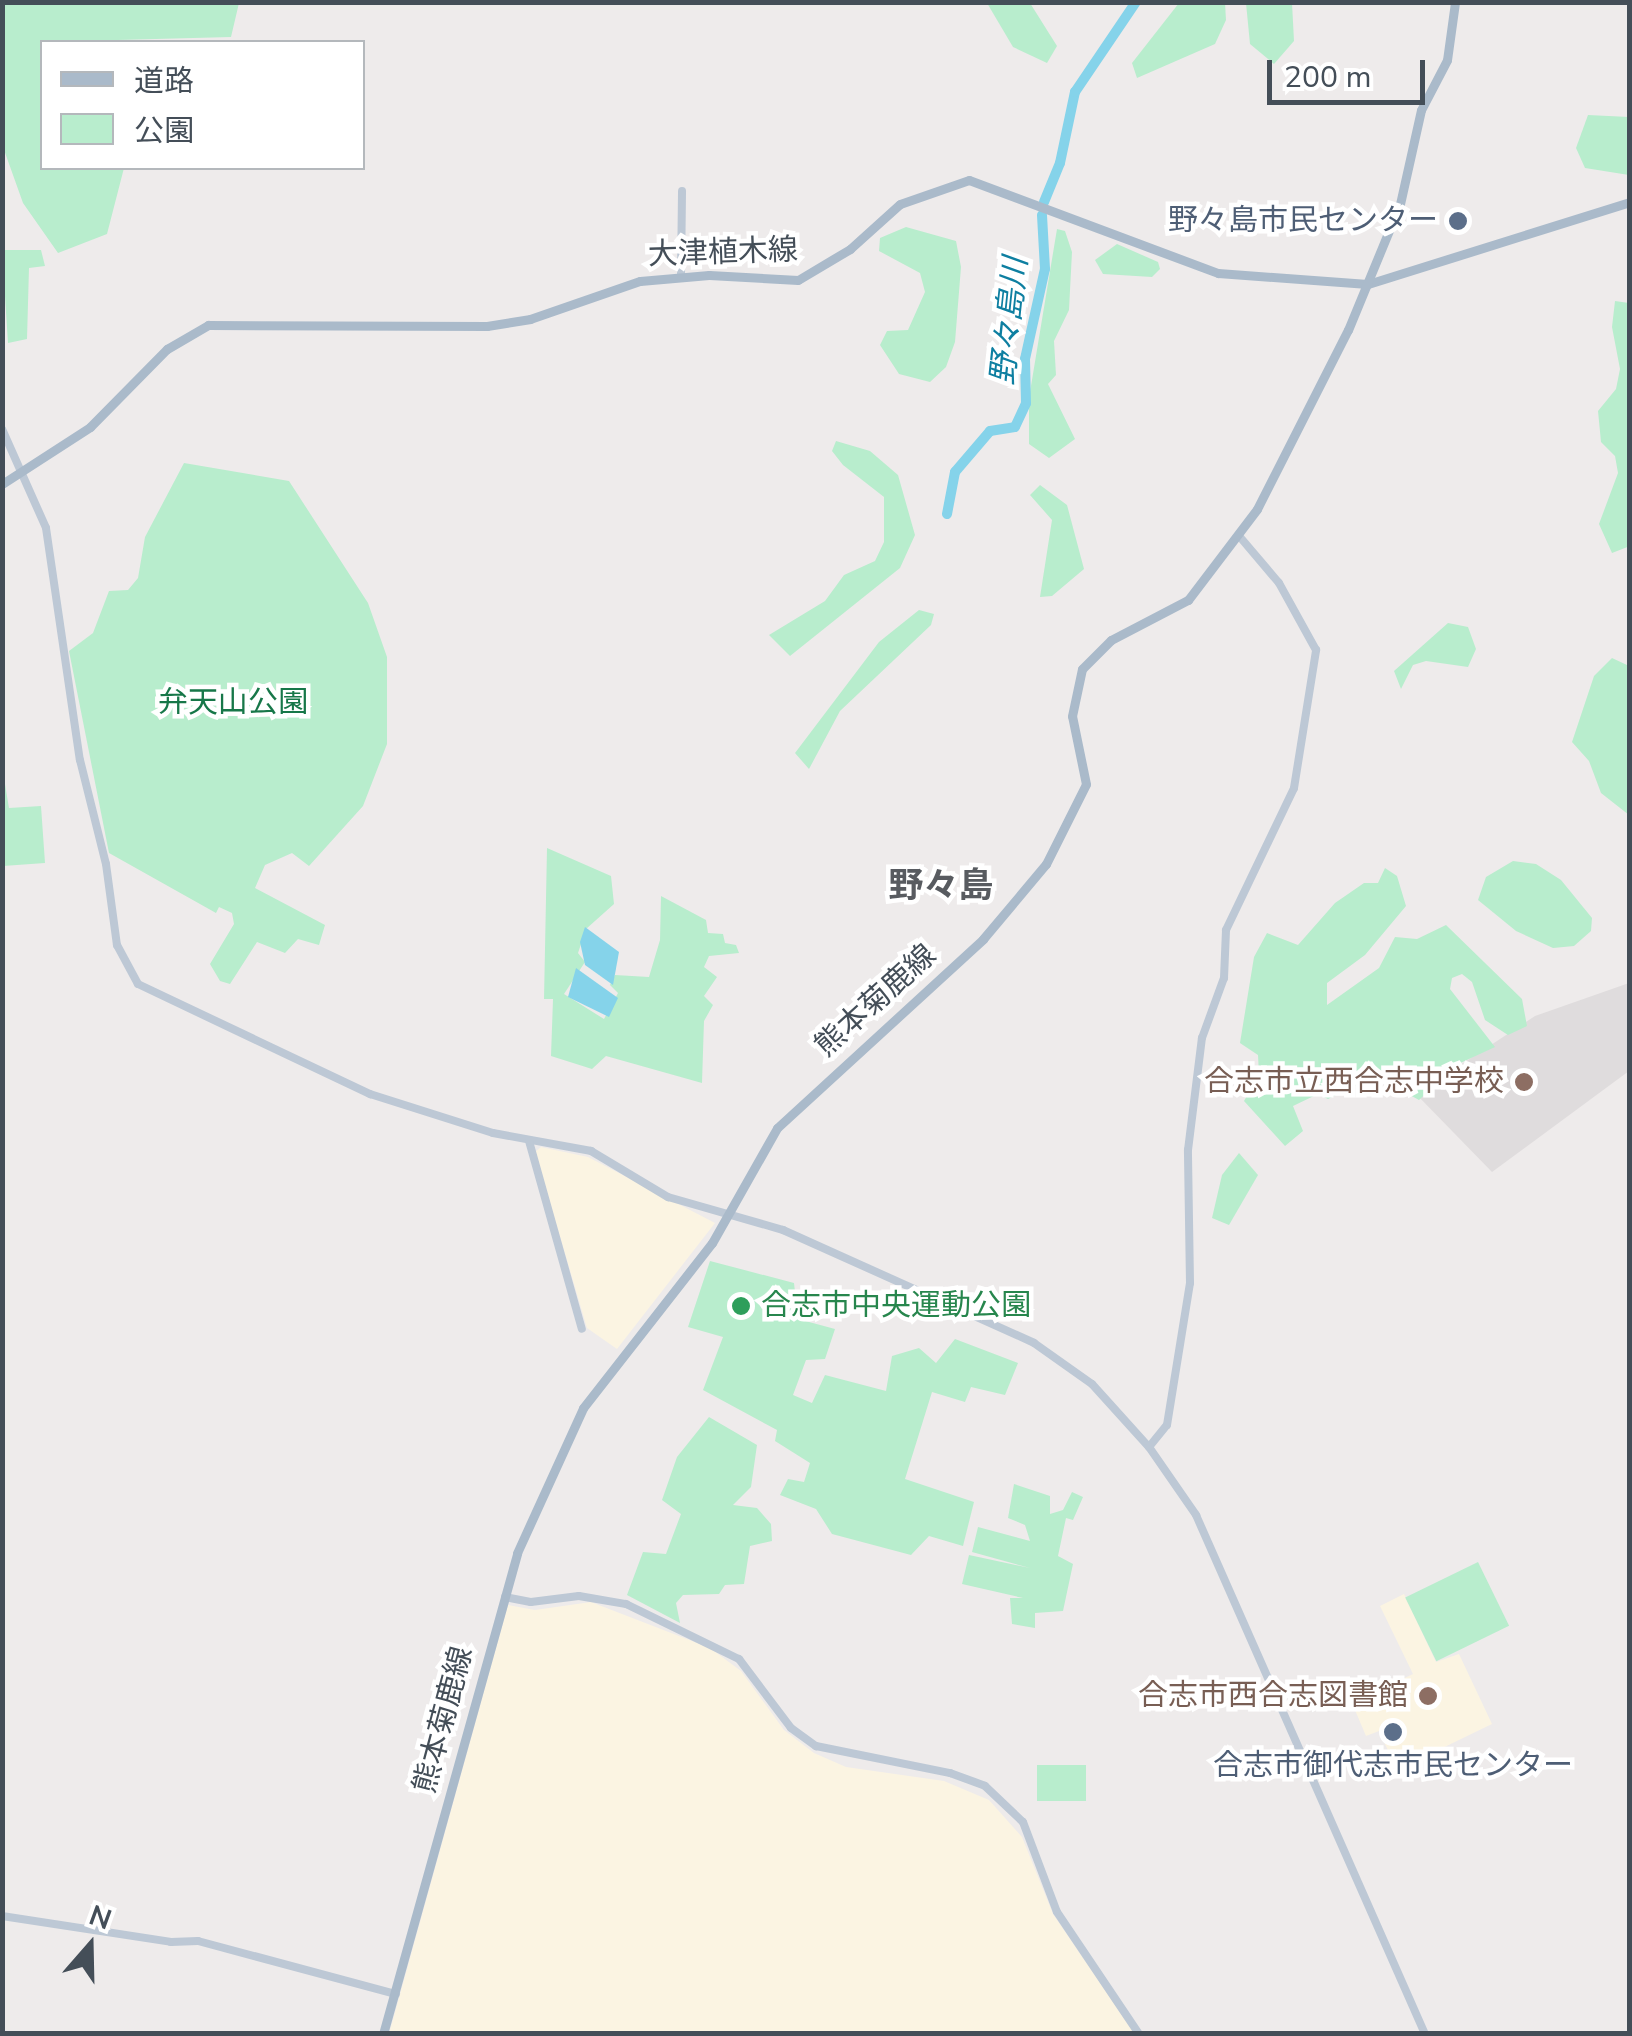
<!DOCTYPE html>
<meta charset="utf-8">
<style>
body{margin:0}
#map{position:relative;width:1632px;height:2036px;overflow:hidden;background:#eeebeb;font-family:"Nunito Sans","Noto Sans JP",sans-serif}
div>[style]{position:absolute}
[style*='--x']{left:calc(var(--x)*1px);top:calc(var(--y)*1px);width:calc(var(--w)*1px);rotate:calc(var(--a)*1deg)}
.commercial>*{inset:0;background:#fbf4e2}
.education>*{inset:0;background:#dfdcdd}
.green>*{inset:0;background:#b8edcd;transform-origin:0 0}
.water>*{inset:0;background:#85d3ea}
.river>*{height:10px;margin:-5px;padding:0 5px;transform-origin:5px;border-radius:5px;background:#85d3ea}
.secondary>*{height:8px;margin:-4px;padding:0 4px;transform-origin:4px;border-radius:4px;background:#bdc8d5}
.primary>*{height:9px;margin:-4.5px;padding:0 4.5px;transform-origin:4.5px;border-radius:4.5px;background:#aabaca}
.dots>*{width:28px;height:28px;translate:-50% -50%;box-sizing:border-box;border:5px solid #fff;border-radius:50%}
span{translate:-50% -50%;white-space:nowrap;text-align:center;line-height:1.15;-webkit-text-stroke:9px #fff;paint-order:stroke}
.service-label{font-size:30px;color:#4e5e75}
.right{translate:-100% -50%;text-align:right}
.street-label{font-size:30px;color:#444e58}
.park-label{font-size:30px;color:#177749}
.education-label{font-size:30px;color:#785e54}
.leisure-label{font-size:30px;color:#27864d}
.left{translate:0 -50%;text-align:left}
.water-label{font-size:32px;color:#0e7fa1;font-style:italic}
.quarter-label{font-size:35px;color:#585b60;font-weight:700}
.frame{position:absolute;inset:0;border:5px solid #444e58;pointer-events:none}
.legend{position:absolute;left:40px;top:40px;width:325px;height:130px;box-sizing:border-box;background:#fff;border:2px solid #b4b8bc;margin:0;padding:12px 18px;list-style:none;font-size:30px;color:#444e58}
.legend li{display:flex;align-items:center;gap:20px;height:50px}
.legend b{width:50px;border:2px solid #b4b8bc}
.north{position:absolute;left:40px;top:1896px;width:100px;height:100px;-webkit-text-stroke:8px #fff;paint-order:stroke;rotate:20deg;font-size:28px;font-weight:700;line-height:40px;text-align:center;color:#444e58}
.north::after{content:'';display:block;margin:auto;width:35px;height:45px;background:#444e58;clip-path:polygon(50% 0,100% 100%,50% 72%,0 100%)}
.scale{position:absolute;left:1267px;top:60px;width:158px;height:45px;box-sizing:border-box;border:5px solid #444e58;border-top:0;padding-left:12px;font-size:30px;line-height:35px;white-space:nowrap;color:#444e58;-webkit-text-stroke:8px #fff;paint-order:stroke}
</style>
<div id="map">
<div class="commercial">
<div style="clip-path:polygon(541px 1147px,588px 1157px,715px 1223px,617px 1349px,587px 1328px,535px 1152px)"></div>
<div style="clip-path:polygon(1404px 1594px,1436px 1662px,1459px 1654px,1492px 1724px,1397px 1770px,1379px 1731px,1366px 1736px,1352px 1703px,1413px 1674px,1380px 1606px)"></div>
<div style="clip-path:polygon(591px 1602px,710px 1648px,741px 1671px,784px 1730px,814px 1753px,846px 1767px,944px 1781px,989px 1800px,1022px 1837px,1053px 1914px,1134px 2033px,389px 2034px,508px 1605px,535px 1610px)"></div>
</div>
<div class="education">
<div style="clip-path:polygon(1629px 983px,1629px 1071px,1492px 1172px,1416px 1094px,1535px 1016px)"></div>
</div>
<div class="green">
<div style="clip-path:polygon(2px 3px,239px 3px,231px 37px,42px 42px,42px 168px,124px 168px,107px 234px,58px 253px,23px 203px,3px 147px)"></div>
<div style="clip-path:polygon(987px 3px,1030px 3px,1057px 46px,1047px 63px,1013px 47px)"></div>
<div style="clip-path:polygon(1179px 3px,1225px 3px,1226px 20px,1215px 44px,1137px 78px,1132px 63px)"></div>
<div style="clip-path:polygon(1246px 3px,1292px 3px,1294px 41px,1274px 64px,1250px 44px)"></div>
<div style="clip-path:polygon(1588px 115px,1629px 117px,1629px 175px,1585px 168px,1576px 148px)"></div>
<div style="clip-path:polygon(906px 227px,956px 241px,961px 267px,955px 342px,946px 367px,930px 382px,899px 374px,880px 345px,887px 331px,908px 330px,925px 292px,920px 273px,879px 251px,880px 238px)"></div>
<div style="clip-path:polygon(1057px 229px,1065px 231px,1072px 252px,1069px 310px,1054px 341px,1056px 375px,1048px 384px,1075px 439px,1049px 458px,1029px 444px,1029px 398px)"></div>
<div style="clip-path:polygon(1117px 244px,1158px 262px,1160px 269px,1152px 277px,1103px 274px,1095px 260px)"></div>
<div style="clip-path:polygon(2px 250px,41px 250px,45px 266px,29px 268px,27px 339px,8px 343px)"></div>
<div style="clip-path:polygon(1615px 301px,1629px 303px,1630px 546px,1612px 553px,1599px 524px,1618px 473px,1615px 456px,1601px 442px,1598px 411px,1616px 389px,1620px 369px,1612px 327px)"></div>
<div style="clip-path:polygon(836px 441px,870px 451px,898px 475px,915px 535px,900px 568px,790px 656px,769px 635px,825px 601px,844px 575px,875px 561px,884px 542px,884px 497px,843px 465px,832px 451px)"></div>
<div style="clip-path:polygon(184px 463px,289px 481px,368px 603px,387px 657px,387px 744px,363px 806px,309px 866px,292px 853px,265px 865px,255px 888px,325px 925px,319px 945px,298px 939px,285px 953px,257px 942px,230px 984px,220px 981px,210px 964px,234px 924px,232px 913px,219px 907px,216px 913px,109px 853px,69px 651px,93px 633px,109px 591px,128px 590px,138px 578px,145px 537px)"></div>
<div style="clip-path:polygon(1040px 485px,1067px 505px,1084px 569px,1052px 596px,1040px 597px,1052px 520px,1030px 495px)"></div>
<div style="clip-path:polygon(919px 610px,934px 614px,931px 625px,840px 711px,809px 769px,795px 753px,879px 642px)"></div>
<div style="clip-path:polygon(1448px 623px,1468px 627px,1476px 649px,1468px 667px,1426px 661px,1413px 665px,1401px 689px,1394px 671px)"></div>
<div style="clip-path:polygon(1612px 658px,1627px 665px,1629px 680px,1629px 815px,1601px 793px,1589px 761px,1572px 742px,1594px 676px)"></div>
<div style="clip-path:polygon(3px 772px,9px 808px,41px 806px,45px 863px,3px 866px)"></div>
<div style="clip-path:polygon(547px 848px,611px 876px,614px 904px,586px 929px,578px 953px,585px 962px,564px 994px,604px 1019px,618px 993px,610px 985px,615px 975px,649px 977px,660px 940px,661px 896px,706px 920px,708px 933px,723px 934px,725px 943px,736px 945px,739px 953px,709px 956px,704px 967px,717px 977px,704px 996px,713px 1005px,704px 1021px,702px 1083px,606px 1056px,592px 1069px,551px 1056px,553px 999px,544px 999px)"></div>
<div style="clip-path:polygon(1513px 861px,1536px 864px,1561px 880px,1592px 918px,1591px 931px,1574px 946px,1553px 948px,1516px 931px,1478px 900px,1486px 877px)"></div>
<div style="clip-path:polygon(1385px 868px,1397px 876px,1406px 906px,1365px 955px,1327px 983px,1327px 1005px,1379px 968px,1395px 937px,1417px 939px,1446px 925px,1522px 999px,1527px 1026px,1508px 1035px,1485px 1020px,1472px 982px,1462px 974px,1452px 978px,1450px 989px,1495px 1047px,1456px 1065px,1419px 1100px,1375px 1076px,1328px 1099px,1318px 1094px,1293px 1106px,1303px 1131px,1285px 1146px,1244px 1101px,1259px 1075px,1258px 1055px,1240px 1043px,1254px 957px,1267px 933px,1298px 945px,1335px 903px,1364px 883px,1378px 883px)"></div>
<div style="clip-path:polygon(1239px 1153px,1258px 1175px,1229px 1225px,1212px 1218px,1222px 1175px)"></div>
<div style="clip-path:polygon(710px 1261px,794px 1283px,798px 1319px,835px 1329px,825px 1359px,806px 1360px,793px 1395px,812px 1403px,825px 1375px,886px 1391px,892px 1356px,919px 1348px,936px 1363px,955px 1339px,1018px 1363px,1005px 1395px,971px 1387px,965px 1402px,932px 1392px,905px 1479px,974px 1502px,963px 1546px,929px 1536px,911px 1555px,832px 1534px,816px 1509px,780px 1495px,788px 1479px,804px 1482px,810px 1463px,775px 1441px,777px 1430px,703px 1390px,723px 1337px,688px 1327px)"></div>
<div style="clip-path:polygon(709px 1417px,757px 1445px,751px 1487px,733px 1505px,757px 1508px,771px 1524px,772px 1541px,750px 1546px,744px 1584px,725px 1585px,719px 1594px,683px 1595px,676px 1603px,680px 1623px,627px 1595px,643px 1552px,666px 1554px,681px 1514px,662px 1500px,677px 1457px)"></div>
<div style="clip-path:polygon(1014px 1484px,1050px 1496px,1050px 1514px,1063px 1510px,1072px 1492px,1083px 1497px,1073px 1520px,1066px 1518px,1058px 1556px,1073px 1564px,1063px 1611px,1035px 1613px,1035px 1628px,1012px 1624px,1010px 1598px,1023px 1598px,962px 1584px,969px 1555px,1030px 1568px,972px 1552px,978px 1527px,1030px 1541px,1025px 1525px,1008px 1518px)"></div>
<div style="left:1478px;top:1562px;width:71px;height:81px;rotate:64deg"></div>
<div style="left:1037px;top:1765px;width:49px;height:36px"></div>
</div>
<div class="water">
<div style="clip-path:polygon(585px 927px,619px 952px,613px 985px,585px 965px,580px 942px)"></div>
<div style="clip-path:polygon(576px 968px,618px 998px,609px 1017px,568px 997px)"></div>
</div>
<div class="river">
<div style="--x:1044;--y:202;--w:42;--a:-67.7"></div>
<div style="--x:1060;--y:163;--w:73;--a:-78.1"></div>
<div style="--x:1075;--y:92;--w:109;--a:-55.9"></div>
<div style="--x:947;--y:514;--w:43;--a:-79.2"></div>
<div style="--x:955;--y:472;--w:54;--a:-49.5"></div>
<div style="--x:990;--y:431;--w:25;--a:-9"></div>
<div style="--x:1015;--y:427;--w:26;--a:-65"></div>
<div style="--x:1026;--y:403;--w:44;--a:-91.3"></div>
<div style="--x:1025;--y:359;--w:92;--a:-77.5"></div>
<div style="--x:1045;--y:269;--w:54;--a:-93.2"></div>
</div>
<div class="secondary">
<div style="--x:681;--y:275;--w:84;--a:-89.3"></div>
<div style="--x:2;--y:429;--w:108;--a:66"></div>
<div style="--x:46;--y:528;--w:234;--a:81.7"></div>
<div style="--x:80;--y:760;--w:107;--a:76"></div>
<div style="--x:106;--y:864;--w:82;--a:82.3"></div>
<div style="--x:117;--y:945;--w:44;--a:61.7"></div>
<div style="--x:138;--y:984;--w:257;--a:25.4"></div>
<div style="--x:370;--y:1094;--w:129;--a:17.6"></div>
<div style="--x:493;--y:1133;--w:100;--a:10.4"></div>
<div style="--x:591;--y:1151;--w:90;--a:30.9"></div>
<div style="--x:668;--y:1197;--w:120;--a:16"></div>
<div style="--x:783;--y:1230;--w:275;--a:24.2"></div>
<div style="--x:1034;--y:1343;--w:71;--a:35.3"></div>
<div style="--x:1092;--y:1384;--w:85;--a:47.9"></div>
<div style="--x:1149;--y:1447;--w:83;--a:55.3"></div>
<div style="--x:1196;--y:1515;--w:567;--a:66.19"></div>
<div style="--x:529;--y:1141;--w:195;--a:74.3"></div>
<div style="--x:1149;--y:1447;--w:28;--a:-51"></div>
<div style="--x:1167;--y:1425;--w:144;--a:-80.8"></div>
<div style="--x:1190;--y:1283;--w:133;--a:-90.9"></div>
<div style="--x:1188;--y:1150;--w:113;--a:-82.9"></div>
<div style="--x:1202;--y:1038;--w:64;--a:-69.9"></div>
<div style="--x:1224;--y:978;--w:48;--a:-87.6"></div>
<div style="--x:1226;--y:930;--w:157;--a:-64.4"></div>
<div style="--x:1294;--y:788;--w:140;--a:-80.9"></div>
<div style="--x:1316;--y:650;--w:77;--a:-118.9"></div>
<div style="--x:1279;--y:583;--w:60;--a:-130.3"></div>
<div style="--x:505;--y:1597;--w:26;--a:11"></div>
<div style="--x:531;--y:1602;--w:48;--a:-7.1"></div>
<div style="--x:579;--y:1596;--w:48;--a:9.7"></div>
<div style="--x:626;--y:1604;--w:126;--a:26"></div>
<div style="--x:739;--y:1659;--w:86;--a:53"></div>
<div style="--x:791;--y:1728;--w:31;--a:36"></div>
<div style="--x:816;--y:1746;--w:137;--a:11.4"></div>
<div style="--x:950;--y:1773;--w:37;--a:20"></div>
<div style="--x:985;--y:1786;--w:52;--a:43.5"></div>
<div style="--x:1023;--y:1822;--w:96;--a:69.3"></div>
<div style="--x:1057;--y:1912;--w:147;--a:56.1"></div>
<div style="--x:2;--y:1916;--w:171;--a:8.7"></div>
<div style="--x:171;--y:1942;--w:27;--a:-2"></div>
<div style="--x:198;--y:1941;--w:205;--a:15"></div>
</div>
<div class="primary">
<div style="--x:2;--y:484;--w:105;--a:-32.9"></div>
<div style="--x:90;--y:427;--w:110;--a:-45.4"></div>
<div style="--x:167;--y:349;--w:48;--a:-30.3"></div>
<div style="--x:208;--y:325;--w:279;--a:0.2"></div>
<div style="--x:487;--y:326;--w:44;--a:-9.2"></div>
<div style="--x:530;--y:319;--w:116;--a:-19.1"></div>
<div style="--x:640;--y:281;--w:69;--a:-5"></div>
<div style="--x:709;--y:275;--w:89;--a:3.2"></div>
<div style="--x:798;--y:280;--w:61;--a:-30.8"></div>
<div style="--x:850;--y:249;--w:67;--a:-42"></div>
<div style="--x:900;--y:204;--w:73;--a:-19.2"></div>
<div style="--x:969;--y:180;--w:266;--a:20.5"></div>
<div style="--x:1218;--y:273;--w:150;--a:4.2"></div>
<div style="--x:1368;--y:284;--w:275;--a:-17.4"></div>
<div style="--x:383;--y:2034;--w:499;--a:-74.4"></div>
<div style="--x:517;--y:1553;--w:159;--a:-65.5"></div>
<div style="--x:583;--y:1408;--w:209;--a:-52"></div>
<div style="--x:712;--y:1243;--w:132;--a:-60.5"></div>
<div style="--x:777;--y:1128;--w:280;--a:-42.5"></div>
<div style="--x:983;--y:939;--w:98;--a:-50"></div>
<div style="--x:1046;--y:864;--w:89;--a:-63.4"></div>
<div style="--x:1086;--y:784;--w:69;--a:-101.6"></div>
<div style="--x:1072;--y:716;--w:48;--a:-78"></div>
<div style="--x:1082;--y:669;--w:41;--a:-45"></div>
<div style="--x:1111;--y:640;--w:87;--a:-27.5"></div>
<div style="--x:1188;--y:600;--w:114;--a:-52.8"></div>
<div style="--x:1257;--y:509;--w:201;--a:-63.1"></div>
<div style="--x:1348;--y:330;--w:136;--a:-67.6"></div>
<div style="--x:1400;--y:204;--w:96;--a:-77.4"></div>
<div style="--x:1421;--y:110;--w:56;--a:-62.5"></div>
<div style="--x:1447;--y:60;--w:59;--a:-82.1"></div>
</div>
<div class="dots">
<div style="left:1458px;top:221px;background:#5c6f8a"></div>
<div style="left:1524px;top:1082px;background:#8d6e63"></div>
<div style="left:741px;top:1306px;background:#2e9e5b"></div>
<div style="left:1428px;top:1696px;background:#8d6e63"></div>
<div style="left:1393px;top:1732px;background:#5c6f8a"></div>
</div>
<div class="service-label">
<span class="right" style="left:1438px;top:221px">野々島市民センター</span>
<span style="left:1393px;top:1766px">合志市御代志市民センター</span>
</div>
<div class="street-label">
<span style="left:723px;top:253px;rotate:-2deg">大津植木線</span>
<span style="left:876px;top:1001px;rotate:-42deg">熊本菊鹿線</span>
<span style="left:444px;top:1720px;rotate:-75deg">熊本菊鹿線</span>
</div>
<div class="park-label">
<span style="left:233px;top:703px">弁天山公園</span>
</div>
<div class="education-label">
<span class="right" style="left:1504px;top:1082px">合志市立西合志中学校</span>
<span class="right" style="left:1408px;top:1696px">合志市西合志図書館</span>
</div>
<div class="leisure-label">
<span class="left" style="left:761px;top:1306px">合志市中央運動公園</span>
</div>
<div class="water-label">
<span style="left:1010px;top:321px;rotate:-84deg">野々島川</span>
</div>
<div class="quarter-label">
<span style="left:941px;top:886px">野々島</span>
</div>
<div class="frame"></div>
<ul class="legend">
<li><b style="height:12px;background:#aabaca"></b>道路</li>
<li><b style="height:28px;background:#b8edcd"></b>公園</li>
</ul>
<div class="north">N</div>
<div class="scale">200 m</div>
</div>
